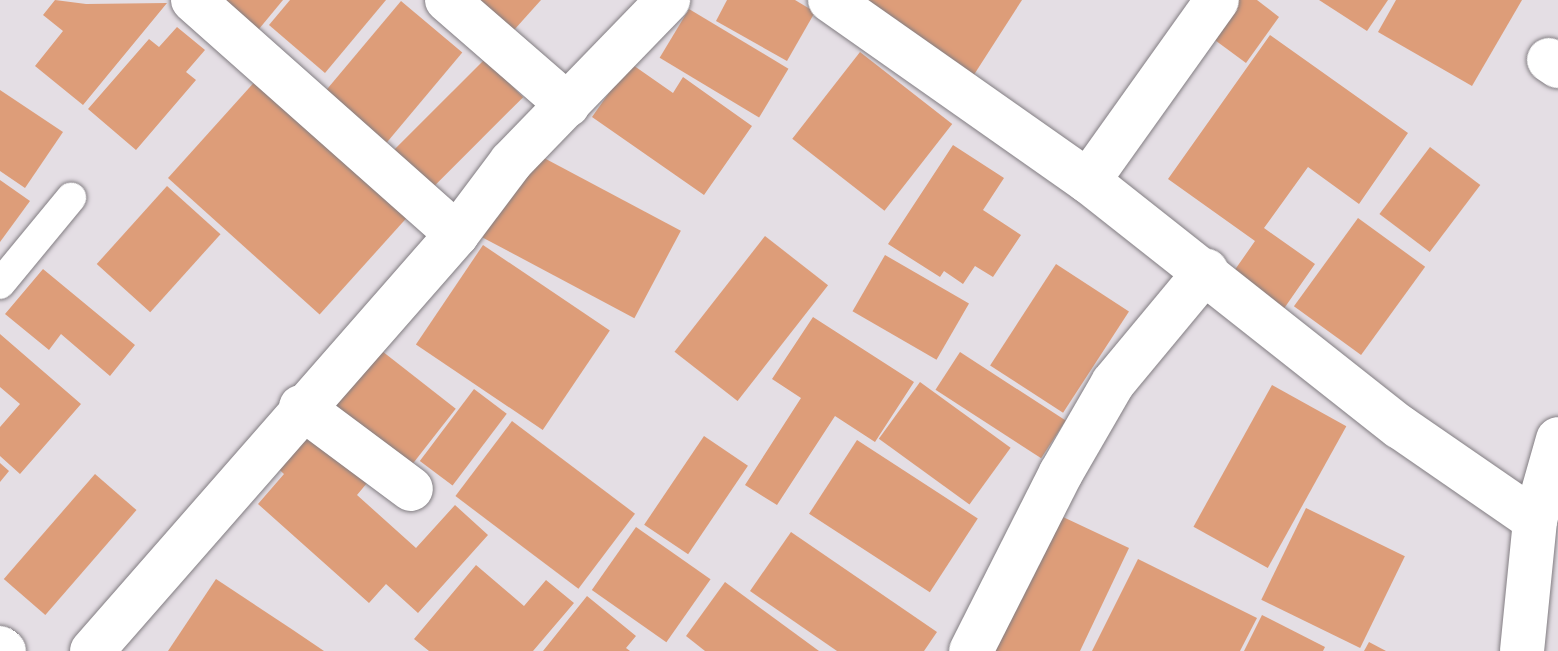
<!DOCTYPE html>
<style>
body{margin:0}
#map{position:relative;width:1558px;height:651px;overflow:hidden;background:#e4dee4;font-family:"Alegreya Sans",sans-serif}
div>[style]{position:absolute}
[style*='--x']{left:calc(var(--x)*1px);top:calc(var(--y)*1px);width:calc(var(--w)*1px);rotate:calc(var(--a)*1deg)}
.building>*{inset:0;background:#dd9d79;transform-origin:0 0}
.roads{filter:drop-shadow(0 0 2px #827d82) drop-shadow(0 0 2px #827d82)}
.lane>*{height:30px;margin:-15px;padding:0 15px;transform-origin:15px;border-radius:15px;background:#fff}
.street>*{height:44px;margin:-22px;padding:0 22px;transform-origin:22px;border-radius:22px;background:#fff}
.secondary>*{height:44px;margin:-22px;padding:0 22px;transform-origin:22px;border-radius:22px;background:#fff}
span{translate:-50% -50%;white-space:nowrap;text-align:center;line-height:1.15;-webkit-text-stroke:7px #f1ebf1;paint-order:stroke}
</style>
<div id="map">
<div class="building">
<div style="clip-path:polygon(55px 0,86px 4px,167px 3px,83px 105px,35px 66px,63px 31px,43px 15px)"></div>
<div style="clip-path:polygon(209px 0,283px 0,254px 35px)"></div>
<div style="clip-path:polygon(290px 0,386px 0,325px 73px,269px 25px)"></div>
<div style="clip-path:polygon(460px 0,541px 0,505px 40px)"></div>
<div style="clip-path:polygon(727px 0,795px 0,815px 12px,787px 61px,716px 21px)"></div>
<div style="clip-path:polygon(867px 0,1022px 0,968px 84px)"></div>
<div style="clip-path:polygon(1228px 0,1257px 0,1279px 17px,1246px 63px,1204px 32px)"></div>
<div style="clip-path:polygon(1319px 0,1388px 0,1367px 31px)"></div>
<div style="clip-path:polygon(1396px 0,1522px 0,1472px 86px,1378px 32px)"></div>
<div style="left:401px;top:1px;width:80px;height:123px;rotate:40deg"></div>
<div style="left:689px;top:9px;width:116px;height:57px;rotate:31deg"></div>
<div style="clip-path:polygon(177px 27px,205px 50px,186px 72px,196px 80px,136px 150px,88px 109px,149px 39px,159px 47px)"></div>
<div style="clip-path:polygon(1270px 35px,1408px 133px,1359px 204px,1308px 167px,1264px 228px,1315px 264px,1276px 320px,1225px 284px,1255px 241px,1168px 179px)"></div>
<div style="left:860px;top:52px;width:117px;height:110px;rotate:38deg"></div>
<div style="left:485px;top:59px;width:54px;height:138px;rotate:45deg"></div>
<div style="clip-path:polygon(630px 63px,673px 93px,683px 77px,752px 126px,704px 195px,592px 117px)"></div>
<div style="left:259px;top:77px;width:204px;height:136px;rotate:42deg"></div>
<div style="clip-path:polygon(0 90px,63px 132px,25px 188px,0 171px)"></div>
<div style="clip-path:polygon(953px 145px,1004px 178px,983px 210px,1021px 235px,993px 277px,975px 266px,963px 284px,944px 271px,940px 277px,888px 244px)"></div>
<div style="left:1430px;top:147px;width:63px;height:84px;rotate:37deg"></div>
<div style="left:529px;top:150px;width:172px;height:99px;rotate:28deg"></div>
<div style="clip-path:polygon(0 180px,30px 201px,0 242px)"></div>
<div style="left:167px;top:186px;width:72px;height:105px;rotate:42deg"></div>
<div style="left:1358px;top:218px;width:83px;height:109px;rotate:36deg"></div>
<div style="left:765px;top:236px;width:80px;height:147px;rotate:38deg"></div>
<div style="left:483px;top:245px;width:153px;height:120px;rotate:34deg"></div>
<div style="left:885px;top:255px;width:97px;height:65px;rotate:30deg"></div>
<div style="left:1056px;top:264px;width:87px;height:121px;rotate:33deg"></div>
<div style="clip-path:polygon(43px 269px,135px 345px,110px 376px,61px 334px,49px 350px,5px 314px)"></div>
<div style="clip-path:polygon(813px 317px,914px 382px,875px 442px,835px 416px,777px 505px,745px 485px,801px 398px,772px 379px)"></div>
<div style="clip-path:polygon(0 334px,81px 404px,20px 474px,0 456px,0 427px,20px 404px,0 387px)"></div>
<div style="left:373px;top:344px;width:105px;height:80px;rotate:38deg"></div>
<div style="left:960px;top:352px;width:126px;height:45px;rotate:33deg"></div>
<div style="left:920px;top:382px;width:112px;height:70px;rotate:36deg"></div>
<div style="left:1272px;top:385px;width:85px;height:162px;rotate:29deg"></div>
<div style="left:474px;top:389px;width:41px;height:90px;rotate:37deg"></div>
<div style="left:512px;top:421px;width:154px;height:94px;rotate:37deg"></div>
<div style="clip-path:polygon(299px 423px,372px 477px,357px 495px,416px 548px,455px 505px,488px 535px,418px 613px,386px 584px,369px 603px,258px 504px,284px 474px,268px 459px)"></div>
<div style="left:704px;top:436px;width:53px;height:107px;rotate:34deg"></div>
<div style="left:857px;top:440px;width:144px;height:88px;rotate:33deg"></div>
<div style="clip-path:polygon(0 463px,9px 471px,0 482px)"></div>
<div style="left:95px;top:474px;width:55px;height:139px;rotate:41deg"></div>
<div style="left:1306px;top:508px;width:110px;height:102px;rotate:26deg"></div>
<div style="clip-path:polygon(1046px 509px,1129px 548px,1080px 651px,978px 651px)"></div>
<div style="left:636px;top:527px;width:91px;height:77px;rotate:35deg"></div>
<div style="clip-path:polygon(791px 532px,937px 632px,924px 651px,837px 651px,750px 591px)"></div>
<div style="clip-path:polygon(1138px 559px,1257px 618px,1240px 651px,1092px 651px)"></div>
<div style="clip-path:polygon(476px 565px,524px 606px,546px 580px,574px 603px,533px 651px,429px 651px,414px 639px)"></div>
<div style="clip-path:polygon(216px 579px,293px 630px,324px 651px,168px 651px)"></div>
<div style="clip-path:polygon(725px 582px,819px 651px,705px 651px,686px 636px)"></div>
<div style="clip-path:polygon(587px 596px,636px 636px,626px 648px,630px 651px,543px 651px)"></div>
<div style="clip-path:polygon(1262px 615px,1325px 647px,1323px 651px,1244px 651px)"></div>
<div style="clip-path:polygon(1369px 642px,1386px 651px,1364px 651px)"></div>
</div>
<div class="roads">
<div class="lane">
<div style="--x:0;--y:284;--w:112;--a:-50.5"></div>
</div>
<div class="street">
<div style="--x:193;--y:0;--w:353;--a:41.6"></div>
<div style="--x:447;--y:0;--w:160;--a:41"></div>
<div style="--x:830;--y:0;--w:315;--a:35.1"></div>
<div style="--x:1088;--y:181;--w:397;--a:38.3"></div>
<div style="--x:1400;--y:427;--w:164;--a:34.6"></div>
<div style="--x:1549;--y:60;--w:11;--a:34"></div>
<div style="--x:1088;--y:181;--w:222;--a:-54.5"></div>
<div style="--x:301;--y:407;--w:137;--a:36.7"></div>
<div style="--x:92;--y:651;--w:554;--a:-48.8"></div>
<div style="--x:457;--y:234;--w:90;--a:-53.1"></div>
<div style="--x:511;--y:162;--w:226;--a:-45.9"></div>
<div style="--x:971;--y:651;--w:199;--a:-63.2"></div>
<div style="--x:1061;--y:473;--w:104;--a:-60"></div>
<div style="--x:1113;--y:383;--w:146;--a:-50.3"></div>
<div style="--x:1522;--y:651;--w:132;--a:-84.3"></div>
<div style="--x:1535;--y:520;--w:84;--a:-74.1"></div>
</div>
<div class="secondary">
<div style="--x:0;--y:648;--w:5;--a:37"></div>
</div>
</div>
</div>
